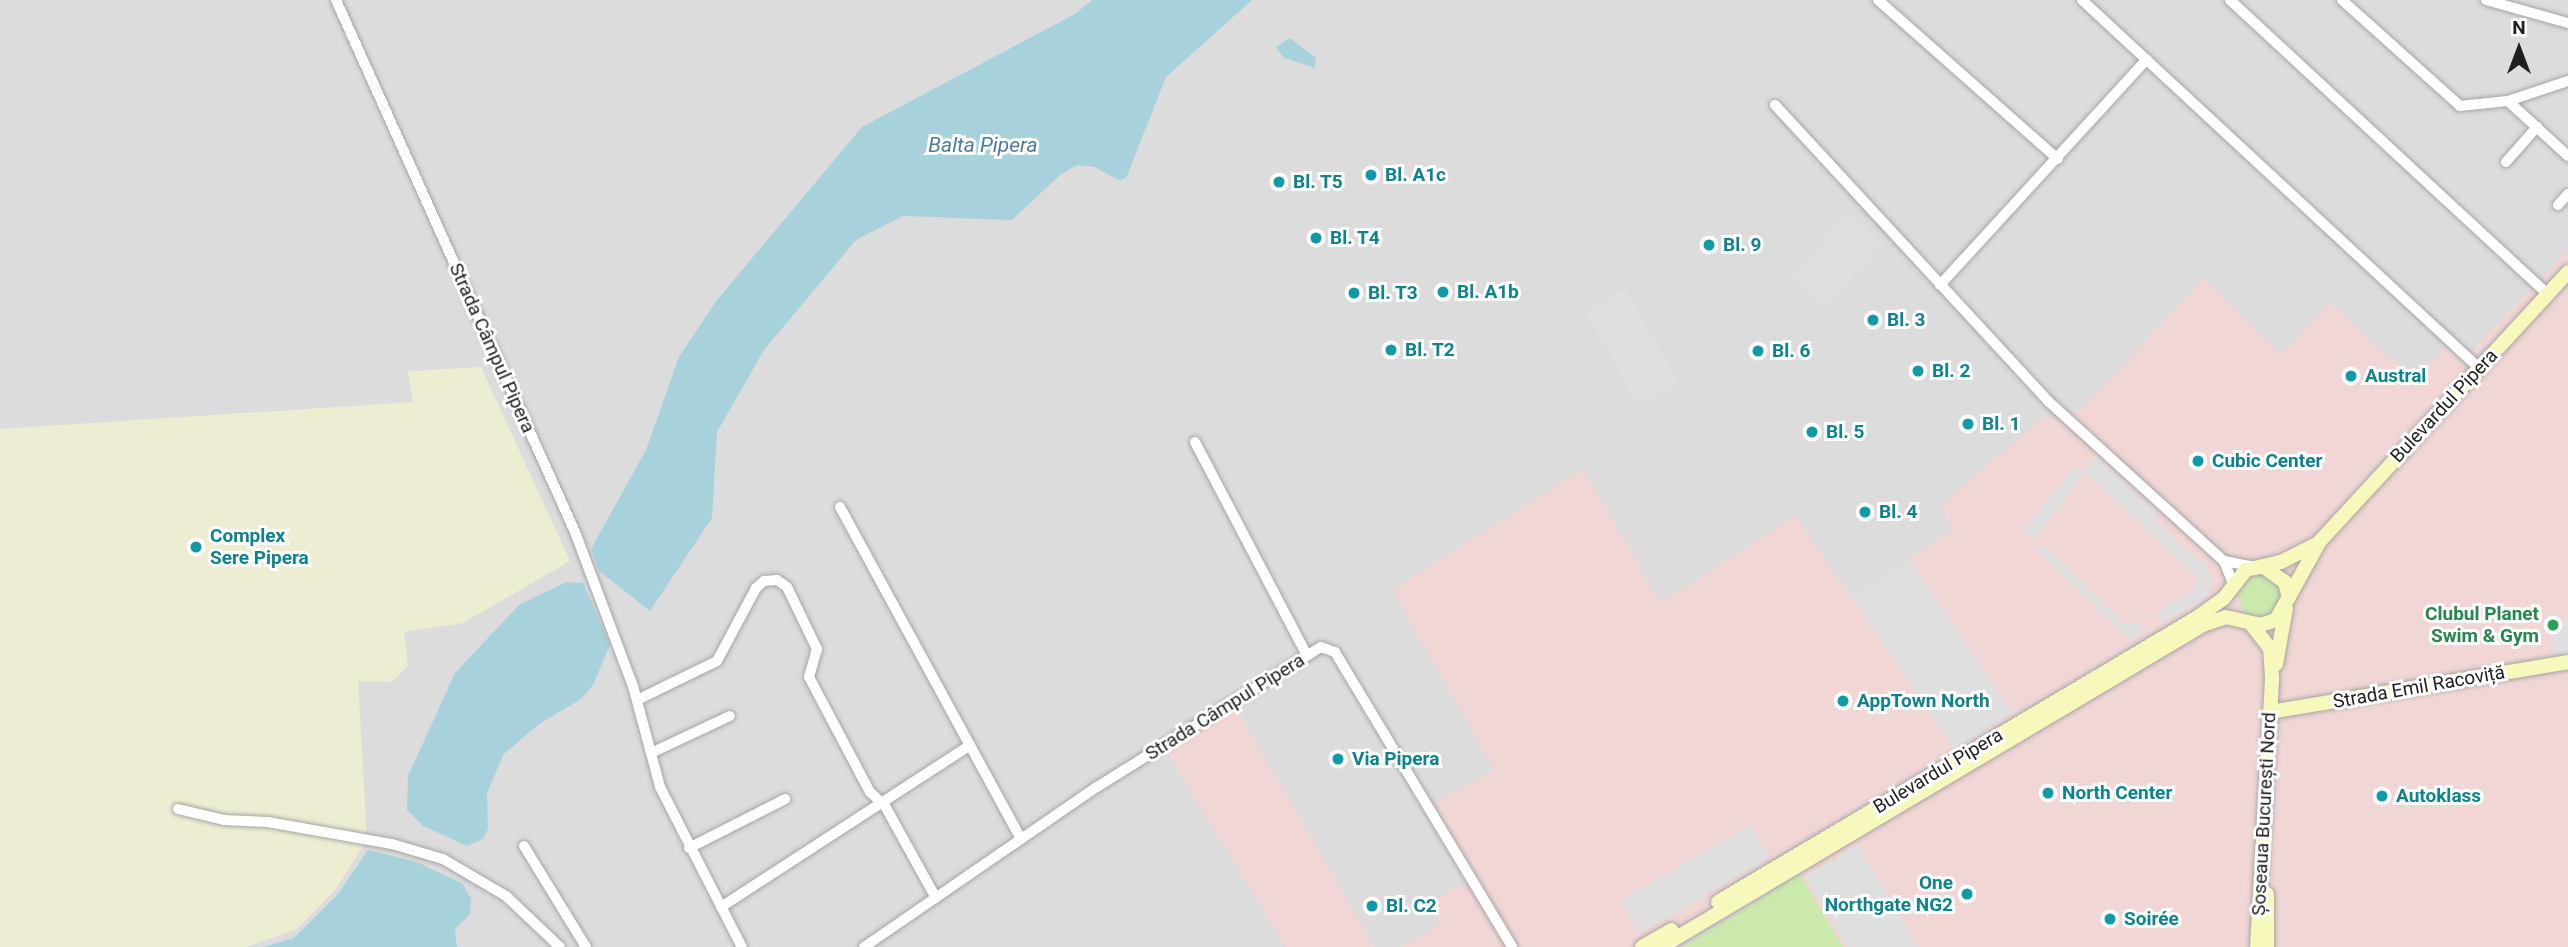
<!DOCTYPE html>
<meta charset="utf-8">
<style>
body{margin:0}
#map{position:relative;width:2568px;height:947px;overflow:hidden;background:#f0ece6;font-family:Roboto,sans-serif}
div>[style]{position:absolute}
[style*='--x']{left:calc(var(--x)*1px);top:calc(var(--y)*1px);width:calc(var(--w)*1px);rotate:calc(var(--a)*1deg)}
.residential>*{inset:0;background:#dddcdc;transform-origin:0 0}
.commercial>*{inset:0;background:#f0d6d5}
.farmland>*{inset:0;background:#edeed1}
.grass>*{inset:0;background:#cce9ad}
.round{border-radius:50%}
.parking>*{inset:0;background:#dfdfdf;transform-origin:0 0}
.water>*{inset:0;background:#a7d2dc}
.roads{filter:drop-shadow(0 0 2px #a6a6a6) drop-shadow(0 0 2px #a6a6a6)}
.street>*{height:10px;margin:-5px;padding:0 5px;transform-origin:5px;border-radius:5px;background:#fff}
.secondary>*{height:14px;margin:-7px;padding:0 7px;transform-origin:7px;border-radius:7px;background:#f7f8bb}
.dots>*{width:19px;height:19px;translate:-50% -50%;box-sizing:border-box;border:4px solid #fff;border-radius:50%}
span{translate:-50% -50%;white-space:nowrap;text-align:center;line-height:1.15;-webkit-text-stroke:6px #fff;paint-order:stroke}
.culture-label{font-size:19px;color:#0d838f;font-weight:700}
.left{translate:0 -50%;text-align:left}
.right{translate:-100% -50%;text-align:right}
.street-label{font-size:19px;color:#1f1f1f}
.leisure-label{font-size:19px;color:#27864d;font-weight:700}
.water-label{font-size:21px;color:#4a7aa6;font-style:italic}
.north{position:absolute;left:2484px;top:14px;width:70px;height:70px;-webkit-text-stroke:5px #fff;paint-order:stroke;rotate:0deg;font-size:19px;font-weight:700;line-height:28px;text-align:center;color:#1f1f1f}
.north::after{content:'';display:block;margin:auto;width:24px;height:32px;background:#1f1f1f;clip-path:polygon(50% 0,100% 100%,50% 72%,0 100%)}
</style>
<div id="map">
<div class="residential">
<div style="left:0;top:0;width:2568px;height:947px"></div>
</div>
<div class="commercial">
<div style="clip-path:polygon(2568px 250px,2568px 947px,1843px 947px,1799px 874px,1677px 947px,1401px 947px,1441px 924px,1429px 903px,1466px 883px,1423px 810px,1494px 769px,1392px 590px,1583px 469px,1661px 603px,1796px 516px,1852px 598px,1951px 531px,1942px 504px,2044px 418px,2079px 412px,2205px 278px,2282px 355px,2329px 302px,2414px 380px,2445px 347px,2462px 362px)"></div>
<div style="clip-path:polygon(1233px 702px,1374px 947px,1286px 947px,1165px 749px)"></div>
</div>
<div class="farmland">
<div style="clip-path:polygon(481px 367px,570px 561px,463px 623px,404px 632px,408px 666px,392px 682px,358px 681px,367px 840px,336px 889px,297px 929px,246px 947px,0 947px,0 429px,413px 402px,408px 371px)"></div>
</div>
<div class="grass">
<div class="round" style="left:2239px;top:575px;width:42px;height:42px"></div>
<div style="clip-path:polygon(1800px 874px,1843px 947px,1684px 947px)"></div>
</div>
<div class="parking">
<div style="left:1850px;top:213px;width:45px;height:88px;rotate:43deg"></div>
<div style="left:1626px;top:289px;width:108px;height:46px;rotate:61deg"></div>
<div style="clip-path:polygon(2097px 457px,2159px 514px,2154px 520px,2205px 565px,2212px 577px,2207px 597px,2162px 624px,2156px 613px,2196px 589px,2198px 578px,2084px 471px)"></div>
<div style="left:2075px;top:467px;width:13px;height:82px;rotate:39deg"></div>
<div style="clip-path:polygon(2043px 545px,2127px 625px,2140px 622px,2146px 631px,2130px 640px,2038px 551px)"></div>
<div style="left:1909px;top:559px;width:185px;height:69px;rotate:56deg"></div>
<div style="clip-path:polygon(2568px 616px,2568px 656px,2554px 658px,2552px 632px)"></div>
<div style="left:1751px;top:825px;width:38px;height:151px;rotate:60deg"></div>
<div style="clip-path:polygon(1858px 845px,1918px 947px,1847px 947px,1805px 876px)"></div>
</div>
<div class="water">
<div style="clip-path:polygon(1092px 0,1252px 0,1166px 77px,1126px 178px,1119px 180px,1094px 167px,1077px 165px,1060px 175px,1012px 220px,903px 216px,856px 240px,764px 350px,717px 432px,712px 518px,650px 611px,599px 571px,591px 549px,646px 450px,679px 357px,717px 300px,862px 127px,1075px 14px)"></div>
<div style="clip-path:polygon(1290px 38px,1316px 58px,1315px 68px,1284px 58px,1276px 47px)"></div>
<div style="clip-path:polygon(567px 582px,583px 583px,610px 645px,593px 685px,581px 699px,539px 724px,504px 754px,487px 793px,488px 829px,483px 839px,467px 846px,423px 826px,407px 810px,408px 776px,455px 673px,520px 604px)"></div>
<div style="clip-path:polygon(368px 850px,417px 862px,463px 884px,471px 899px,470px 914px,455px 929px,457px 947px,263px 947px,294px 938px,338px 894px)"></div>
</div>
<div class="roads">
<div class="street">
<div style="--x:336;--y:0;--w:583;--a:65.81"></div>
<div style="--x:575;--y:532;--w:165;--a:69.4"></div>
<div style="--x:633;--y:686;--w:105;--a:75"></div>
<div style="--x:660;--y:787;--w:180;--a:62.9"></div>
<div style="--x:1878;--y:0;--w:240;--a:41.5"></div>
<div style="--x:2082;--y:0;--w:541;--a:42.83"></div>
<div style="--x:2230;--y:0;--w:432;--a:42.8"></div>
<div style="--x:2342;--y:0;--w:159;--a:41.9"></div>
<div style="--x:2460;--y:106;--w:48;--a:-5.9"></div>
<div style="--x:2508;--y:101;--w:63;--a:-18.4"></div>
<div style="--x:2486;--y:0;--w:85;--a:15.7"></div>
<div style="--x:2508;--y:101;--w:81;--a:42.5"></div>
<div style="--x:1775;--y:105;--w:403;--a:47.3"></div>
<div style="--x:2048;--y:401;--w:238;--a:42.3"></div>
<div style="--x:2224;--y:561;--w:24;--a:68"></div>
<div style="--x:2506;--y:162;--w:47;--a:-48.5"></div>
<div style="--x:2558;--y:205;--w:15;--a:-48"></div>
<div style="--x:1940;--y:285;--w:306;--a:-47.5"></div>
<div style="--x:1195;--y:442;--w:241;--a:62.3"></div>
<div style="--x:840;--y:507;--w:378;--a:61.4"></div>
<div style="--x:2224;--y:561;--w:31;--a:11"></div>
<div style="--x:637;--y:700;--w:89;--a:-26"></div>
<div style="--x:717;--y:661;--w:83;--a:-61.9"></div>
<div style="--x:756;--y:588;--w:11;--a:-41"></div>
<div style="--x:764;--y:581;--w:13;--a:-4"></div>
<div style="--x:777;--y:580;--w:12;--a:35"></div>
<div style="--x:787;--y:587;--w:69;--a:64.2"></div>
<div style="--x:817;--y:649;--w:29;--a:106"></div>
<div style="--x:809;--y:677;--w:130;--a:62.1"></div>
<div style="--x:870;--y:792;--w:21;--a:43"></div>
<div style="--x:885;--y:806;--w:105;--a:61"></div>
<div style="--x:651;--y:753;--w:87;--a:-25.1"></div>
<div style="--x:178;--y:809;--w:47;--a:13.4"></div>
<div style="--x:224;--y:820;--w:44;--a:2.6"></div>
<div style="--x:268;--y:822;--w:126;--a:10.1"></div>
<div style="--x:392;--y:844;--w:53;--a:16.4"></div>
<div style="--x:443;--y:859;--w:73;--a:30.4"></div>
<div style="--x:506;--y:896;--w:74;--a:43.4"></div>
<div style="--x:524;--y:846;--w:119;--a:58.5"></div>
<div style="--x:689;--y:848;--w:108;--a:-27"></div>
<div style="--x:721;--y:907;--w:297;--a:-33"></div>
<div style="--x:864;--y:947;--w:283;--a:-34.5"></div>
<div style="--x:1097;--y:787;--w:264;--a:-32"></div>
<div style="--x:1321;--y:647;--w:15;--a:20"></div>
<div style="--x:1335;--y:652;--w:344;--a:59"></div>
</div>
<div class="secondary">
<div style="--x:2264;--y:567;--w:26;--a:36"></div>
<div style="--x:2285;--y:582;--w:16;--a:76"></div>
<div style="--x:2251;--y:624;--w:31;--a:52"></div>
<div style="--x:2270;--y:648;--w:32;--a:86"></div>
<div style="--x:2272;--y:680;--w:267;--a:93.2"></div>
<div style="--x:2276;--y:664;--w:57;--a:-79.9"></div>
<div style="--x:2270;--y:712;--w:302;--a:-9.5"></div>
<div style="--x:2267;--y:894;--w:53;--a:90"></div>
<div style="--x:1718;--y:902;--w:558;--a:-30.7"></div>
<div style="--x:2198;--y:617;--w:32;--a:-36"></div>
<div style="--x:2224;--y:598;--w:36;--a:-52"></div>
<div style="--x:2246;--y:570;--w:36;--a:-13"></div>
<div style="--x:2281;--y:562;--w:37;--a:-27"></div>
<div style="--x:1642;--y:947;--w:34;--a:-30"></div>
<div style="--x:1661;--y:947;--w:630;--a:-30.71"></div>
<div style="--x:2203;--y:625;--w:24;--a:-19"></div>
<div style="--x:2226;--y:617;--w:35;--a:13"></div>
<div style="--x:2260;--y:625;--w:17;--a:-17"></div>
<div style="--x:2276;--y:620;--w:90;--a:-60.9"></div>
<div style="--x:2320;--y:541;--w:366;--a:-47.3"></div>
</div>
</div>
<div class="dots">
<div style="left:1371px;top:175px;background:#0f9aa8"></div>
<div style="left:1279px;top:182px;background:#0f9aa8"></div>
<div style="left:1316px;top:238px;background:#0f9aa8"></div>
<div style="left:1709px;top:245px;background:#0f9aa8"></div>
<div style="left:1443px;top:292px;background:#0f9aa8"></div>
<div style="left:1354px;top:293px;background:#0f9aa8"></div>
<div style="left:1873px;top:320px;background:#0f9aa8"></div>
<div style="left:1391px;top:350px;background:#0f9aa8"></div>
<div style="left:1758px;top:351px;background:#0f9aa8"></div>
<div style="left:1918px;top:371px;background:#0f9aa8"></div>
<div style="left:2351px;top:376px;background:#0f9aa8"></div>
<div style="left:1968px;top:424px;background:#0f9aa8"></div>
<div style="left:1812px;top:432px;background:#0f9aa8"></div>
<div style="left:2198px;top:461px;background:#0f9aa8"></div>
<div style="left:1865px;top:512px;background:#0f9aa8"></div>
<div style="left:196px;top:547px;background:#0f9aa8"></div>
<div style="left:2553px;top:625px;background:#2e9e5b"></div>
<div style="left:1843px;top:701px;background:#0f9aa8"></div>
<div style="left:1338px;top:759px;background:#0f9aa8"></div>
<div style="left:2048px;top:793px;background:#0f9aa8"></div>
<div style="left:2382px;top:796px;background:#0f9aa8"></div>
<div style="left:1967px;top:894px;background:#0f9aa8"></div>
<div style="left:1372px;top:906px;background:#0f9aa8"></div>
<div style="left:2110px;top:919px;background:#0f9aa8"></div>
</div>
<div class="culture-label">
<span class="left" style="left:1385px;top:175px">Bl. A1c</span>
<span class="left" style="left:1293px;top:182px">Bl. T5</span>
<span class="left" style="left:1330px;top:238px">Bl. T4</span>
<span class="left" style="left:1723px;top:245px">Bl. 9</span>
<span class="left" style="left:1457px;top:292px">Bl. A1b</span>
<span class="left" style="left:1368px;top:293px">Bl. T3</span>
<span class="left" style="left:1887px;top:320px">Bl. 3</span>
<span class="left" style="left:1405px;top:350px">Bl. T2</span>
<span class="left" style="left:1772px;top:351px">Bl. 6</span>
<span class="left" style="left:1932px;top:371px">Bl. 2</span>
<span class="left" style="left:2365px;top:376px">Austral</span>
<span class="left" style="left:1982px;top:424px">Bl. 1</span>
<span class="left" style="left:1826px;top:432px">Bl. 5</span>
<span class="left" style="left:2212px;top:461px">Cubic Center</span>
<span class="left" style="left:1879px;top:512px">Bl. 4</span>
<span class="left" style="left:210px;top:547px">Complex<br>Sere Pipera</span>
<span class="left" style="left:1857px;top:701px">AppTown North</span>
<span class="left" style="left:1352px;top:759px">Via Pipera</span>
<span class="left" style="left:2062px;top:793px">North Center</span>
<span class="left" style="left:2396px;top:796px">Autoklass</span>
<span class="right" style="left:1953px;top:894px">One<br>Northgate NG2</span>
<span class="left" style="left:1386px;top:906px">Bl. C2</span>
<span class="left" style="left:2124px;top:919px">Soirée</span>
</div>
<div class="street-label">
<span style="left:492px;top:348px;rotate:66deg">Strada Câmpul Pipera</span>
<span style="left:2444px;top:406px;rotate:-47deg">Bulevardul Pipera</span>
<span style="left:2419px;top:687px;rotate:-10deg">Strada Emil Racoviță</span>
<span style="left:1225px;top:707px;rotate:-32deg">Strada Câmpul Pipera</span>
<span style="left:1938px;top:771px;rotate:-31deg">Bulevardul Pipera</span>
<span style="left:2264px;top:814px;rotate:-87deg">Șoseaua București Nord</span>
</div>
<div class="leisure-label">
<span class="right" style="left:2539px;top:625px">Clubul Planet<br>Swim &amp; Gym</span>
</div>
<div class="water-label">
<span style="left:983px;top:145px">Balta Pipera</span>
</div>
<div class="north">N</div>
</div>
